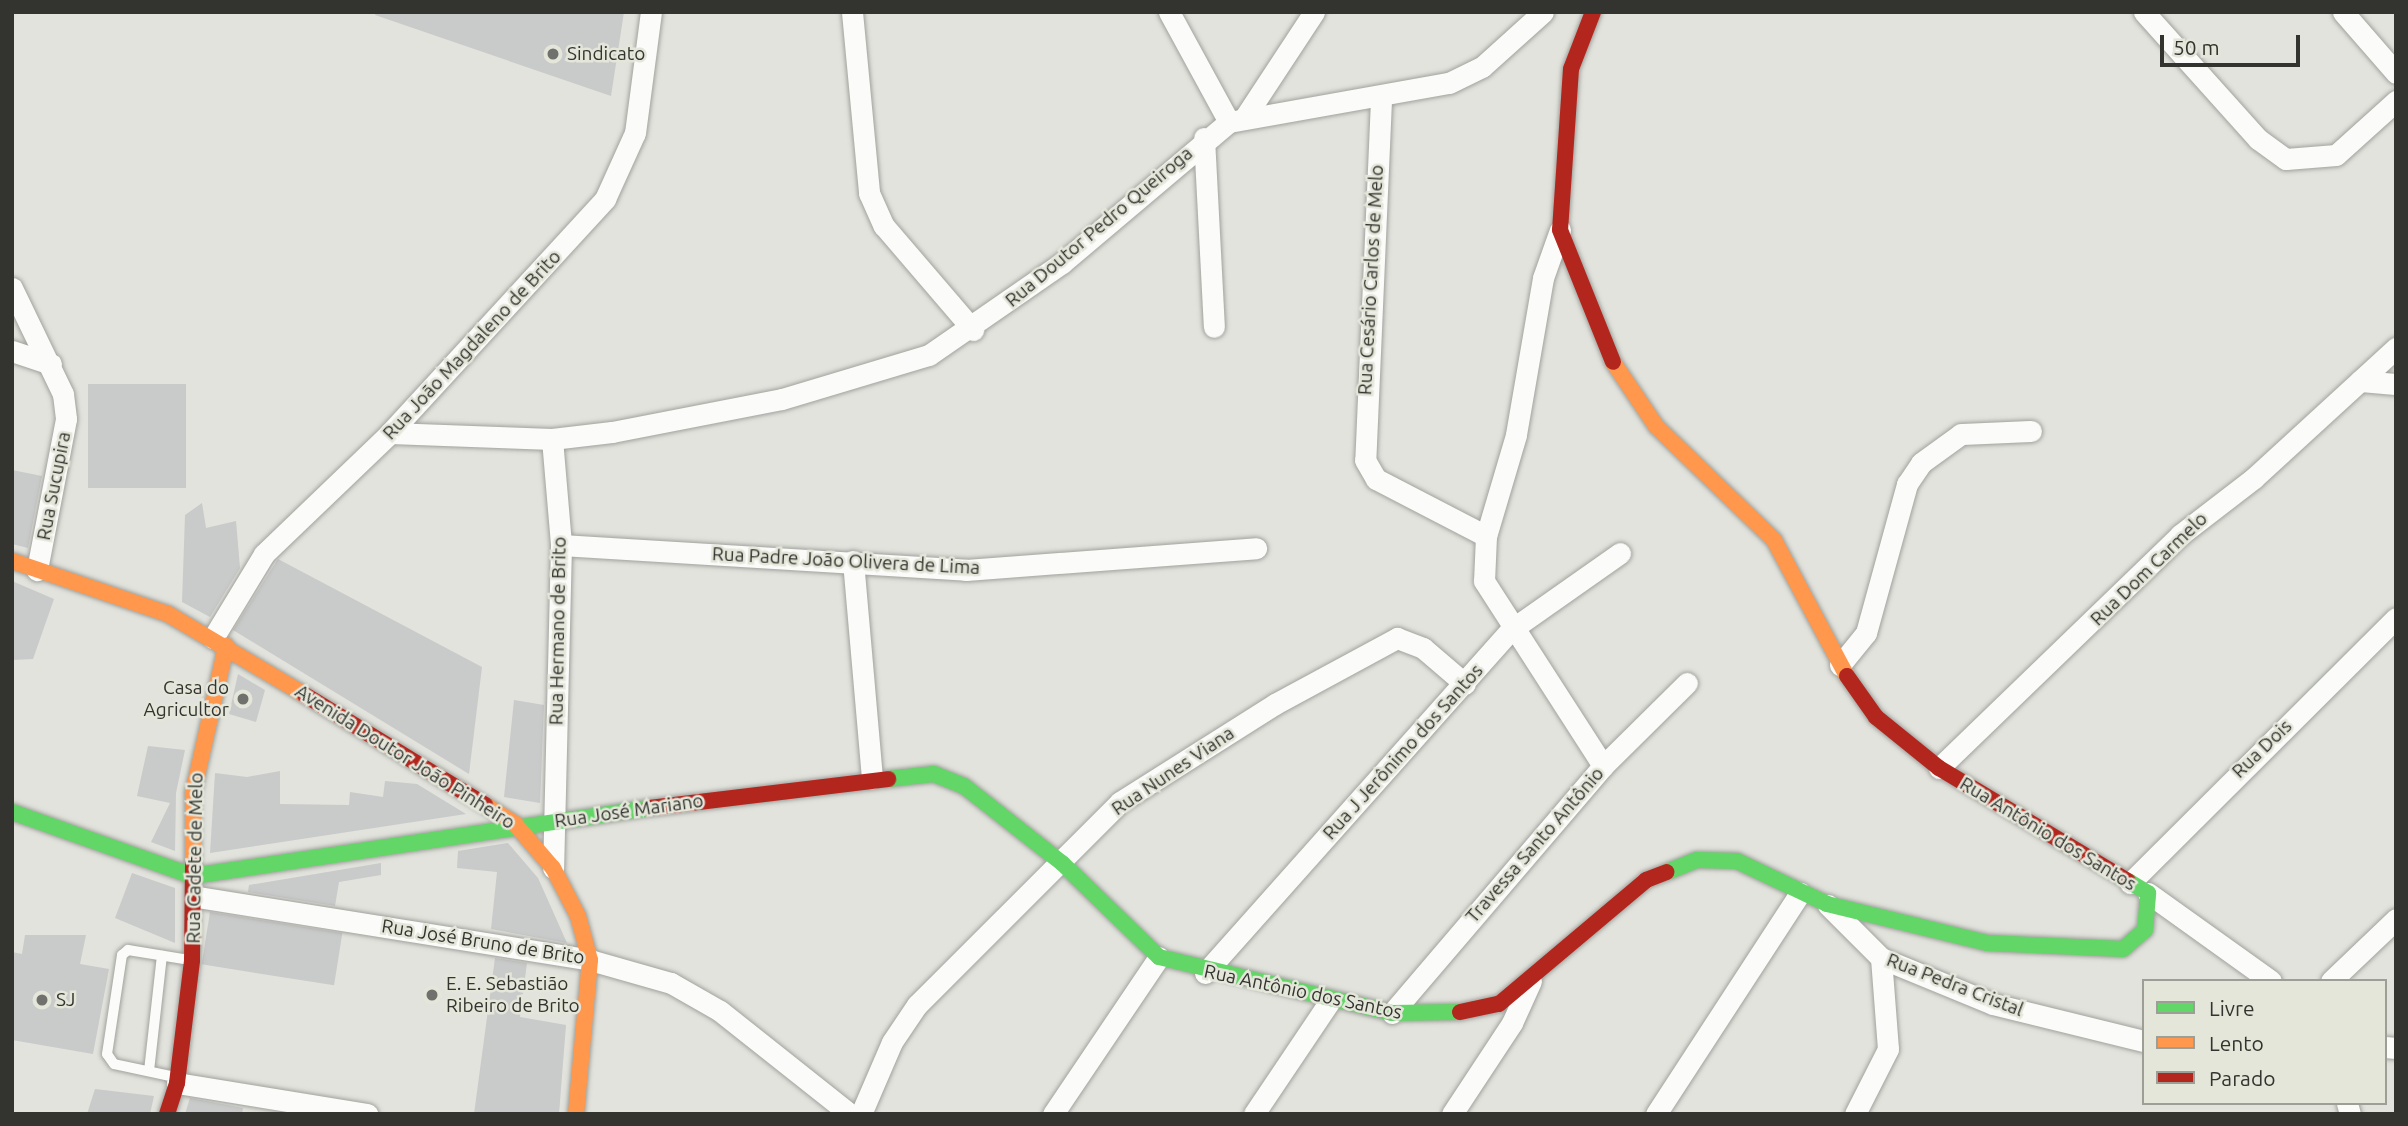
<!DOCTYPE html>
<meta charset="utf-8">
<style>
body{margin:0}
#map{position:relative;width:2408px;height:1126px;overflow:hidden;background:#e2e3dd;font-family:Ubuntu,sans-serif}
div>[style]{position:absolute}
[style*='--x']{left:calc(var(--x)*1px);top:calc(var(--y)*1px);width:calc(var(--w)*1px);rotate:calc(var(--a)*1deg)}
.building>*{inset:0;background:#c9caca;transform-origin:0 0}
.roads{filter:drop-shadow(0 0 2px #a1a29d) drop-shadow(0 0 2px #a1a29d)}
.lane>*{height:10px;margin:-5px;padding:0 5px;transform-origin:5px;border-radius:5px;background:#fbfbfa}
.street>*{height:21px;margin:-10.5px;padding:0 10.5px;transform-origin:10.5px;border-radius:10.5px;background:#fbfbfa}
.fast>*{height:16px;margin:-8px;padding:0 8px;transform-origin:8px;border-radius:8px;background:#63d668}
.slow>*{height:16px;margin:-8px;padding:0 8px;transform-origin:8px;border-radius:8px;background:#ff974d}
.jam>*{height:16px;margin:-8px;padding:0 8px;transform-origin:8px;border-radius:8px;background:#b3261e}
.dots>*{width:19px;height:19px;translate:-50% -50%;box-sizing:border-box;border:4px solid #e4e6da;border-radius:50%}
span{translate:-50% -50%;white-space:nowrap;text-align:center;line-height:1.15;-webkit-text-stroke:5px #e4e6da;paint-order:stroke}
.poi-label{font-size:19px;color:#33342f}
.left{translate:0 -50%;text-align:left}
.right{translate:-100% -50%;text-align:right}
.street-label{font-size:19px;color:#33342f}
.frame{position:absolute;inset:0;border:14px solid #33342f;pointer-events:none}
.legend{position:absolute;left:2142px;top:979px;width:245px;height:126px;box-sizing:border-box;background:#e4e6da;border:2px solid #9d9f96;margin:0;padding:9px 12px;list-style:none;font-size:21px;color:#33342f}
.legend li{display:flex;align-items:center;gap:14px;height:35px}
.legend b{width:35px;border:2px solid #9d9f96}
.scale{position:absolute;left:2160px;top:35px;width:140px;height:32px;box-sizing:border-box;border:4px solid #33342f;border-top:0;padding-left:9px;font-size:21px;line-height:24px;white-space:nowrap;color:#33342f;-webkit-text-stroke:5px #e4e6da;paint-order:stroke}
</style>
<div id="map">
<div class="building">
<div style="clip-path:polygon(624px 12px,611px 96px,375px 15px,376px 12px)"></div>
<div style="left:186px;top:384px;width:104px;height:98px;rotate:90deg"></div>
<div style="clip-path:polygon(12px 470px,42px 476px,28px 548px,12px 544px)"></div>
<div style="clip-path:polygon(202px 503px,206px 528px,236px 521px,240px 568px,210px 617px,182px 602px,185px 515px)"></div>
<div style="clip-path:polygon(278px 559px,482px 667px,469px 774px,233px 630px)"></div>
<div style="clip-path:polygon(12px 581px,54px 599px,33px 659px,12px 660px)"></div>
<div style="clip-path:polygon(238px 674px,265px 690px,256px 722px,229px 714px)"></div>
<div style="clip-path:polygon(514px 700px,544px 705px,540px 803px,504px 797px)"></div>
<div style="clip-path:polygon(148px 746px,185px 750px,176px 793px,175px 851px,151px 842px,170px 803px,137px 796px)"></div>
<div style="clip-path:polygon(280px 771px,280px 804px,349px 805px,350px 792px,383px 797px,385px 781px,417px 784px,466px 814px,210px 853px,215px 773px,247px 777px)"></div>
<div style="clip-path:polygon(508px 843px,538px 878px,567px 943px,491px 929px,497px 872px,457px 868px,458px 851px)"></div>
<div style="clip-path:polygon(381px 863px,381px 875px,339px 882px,335px 906px,248px 892px,249px 885px)"></div>
<div style="clip-path:polygon(132px 873px,175px 888px,175px 943px,115px 918px)"></div>
<div style="left:210px;top:912px;width:134px;height:53px;rotate:9deg"></div>
<div style="clip-path:polygon(25px 935px,86px 935px,80px 964px,109px 969px,93px 1054px,12px 1040px,12px 952px,22px 954px)"></div>
<div style="clip-path:polygon(495px 958px,527px 963px,520px 1017px,566px 1025px,559px 1114px,474px 1114px)"></div>
<div style="clip-path:polygon(95px 1089px,154px 1096px,150px 1114px,87px 1114px)"></div>
<div style="clip-path:polygon(190px 1098px,243px 1108px,242px 1114px,185px 1114px)"></div>
</div>
<div class="roads">
<div class="lane">
<div style="--x:149;--y:1071;--w:116;--a:-83.6"></div>
<div style="--x:175;--y:1077;--w:62;--a:-168"></div>
<div style="--x:114;--y:1064;--w:12;--a:-125"></div>
<div style="--x:107;--y:1054;--w:100;--a:-81.4"></div>
<div style="--x:122;--y:955;--w:8;--a:-40"></div>
<div style="--x:128;--y:950;--w:63;--a:9.2"></div>
</div>
<div class="street">
<div style="--x:852;--y:12;--w:182;--a:84.6"></div>
<div style="--x:869;--y:193;--w:36;--a:66"></div>
<div style="--x:884;--y:226;--w:137;--a:49.4"></div>
<div style="--x:1169;--y:12;--w:125;--a:61.4"></div>
<div style="--x:2144;--y:12;--w:171;--a:48.1"></div>
<div style="--x:2258;--y:139;--w:34;--a:36"></div>
<div style="--x:2286;--y:159;--w:50;--a:-4.6"></div>
<div style="--x:2336;--y:155;--w:81;--a:-42"></div>
<div style="--x:2343;--y:12;--w:81;--a:49"></div>
<div style="--x:1381;--y:100;--w:360;--a:92.5"></div>
<div style="--x:1365;--y:460;--w:22;--a:60"></div>
<div style="--x:1376;--y:479;--w:124;--a:27.4"></div>
<div style="--x:1245;--y:117;--w:126;--a:-56.7"></div>
<div style="--x:1204;--y:138;--w:189;--a:87"></div>
<div style="--x:1560;--y:230;--w:51;--a:109.5"></div>
<div style="--x:1543;--y:278;--w:159;--a:99.8"></div>
<div style="--x:1516;--y:435;--w:105;--a:106.5"></div>
<div style="--x:1486;--y:536;--w:45;--a:92.5"></div>
<div style="--x:1484;--y:581;--w:220;--a:57.2"></div>
<div style="--x:12;--y:288;--w:118;--a:64.3"></div>
<div style="--x:63;--y:394;--w:25;--a:83"></div>
<div style="--x:66;--y:419;--w:154;--a:100.9"></div>
<div style="--x:12;--y:351;--w:41;--a:18.4"></div>
<div style="--x:2360;--y:381;--w:36;--a:5"></div>
<div style="--x:390;--y:433;--w:162;--a:2.1"></div>
<div style="--x:552;--y:439;--w:60;--a:-6.7"></div>
<div style="--x:612;--y:432;--w:173;--a:-11"></div>
<div style="--x:782;--y:399;--w:153;--a:-16.7"></div>
<div style="--x:929;--y:355;--w:162;--a:-34.7"></div>
<div style="--x:1062;--y:263;--w:219;--a:-40.2"></div>
<div style="--x:1229;--y:122;--w:223;--a:-10.1"></div>
<div style="--x:1449;--y:83;--w:37;--a:-26"></div>
<div style="--x:1482;--y:67;--w:82;--a:-42"></div>
<div style="--x:552;--y:439;--w:106;--a:85.1"></div>
<div style="--x:561;--y:545;--w:323;--a:91.4"></div>
<div style="--x:561;--y:545;--w:406;--a:3.5"></div>
<div style="--x:966;--y:570;--w:291;--a:-4.3"></div>
<div style="--x:853;--y:561;--w:218;--a:85"></div>
<div style="--x:213;--y:638;--w:98;--a:-58.7"></div>
<div style="--x:264;--y:554;--w:175;--a:-43.8"></div>
<div style="--x:390;--y:433;--w:318;--a:-47.4"></div>
<div style="--x:605;--y:199;--w:72;--a:-65.6"></div>
<div style="--x:635;--y:133;--w:122;--a:-82.5"></div>
<div style="--x:1840;--y:665;--w:41;--a:-50.9"></div>
<div style="--x:1866;--y:633;--w:155;--a:-74.6"></div>
<div style="--x:1907;--y:484;--w:25;--a:-56"></div>
<div style="--x:1921;--y:463;--w:49;--a:-35.9"></div>
<div style="--x:1961;--y:434;--w:70;--a:-2.5"></div>
<div style="--x:1939;--y:768;--w:335;--a:-44"></div>
<div style="--x:2180;--y:535;--w:93;--a:-37.6"></div>
<div style="--x:2254;--y:478;--w:193;--a:-42.5"></div>
<div style="--x:2130;--y:883;--w:375;--a:-44.9"></div>
<div style="--x:2148;--y:893;--w:151;--a:35.6"></div>
<div style="--x:198;--y:897;--w:397;--a:9.1"></div>
<div style="--x:590;--y:960;--w:84;--a:15.9"></div>
<div style="--x:671;--y:983;--w:56;--a:29.7"></div>
<div style="--x:720;--y:1011;--w:166;--a:38.4"></div>
<div style="--x:1828;--y:905;--w:75;--a:45"></div>
<div style="--x:1881;--y:958;--w:121;--a:22.3"></div>
<div style="--x:1993;--y:1004;--w:155;--a:13.8"></div>
<div style="--x:1205;--y:973;--w:461;--a:-48.3"></div>
<div style="--x:1512;--y:629;--w:132;--a:-35.1"></div>
<div style="--x:2331;--y:981;--w:90;--a:-43.6"></div>
<div style="--x:1392;--y:1013;--w:325;--a:-49.5"></div>
<div style="--x:1603;--y:766;--w:118;--a:-44.7"></div>
<div style="--x:2385;--y:1047;--w:11;--a:5"></div>
<div style="--x:177;--y:1083;--w:193;--a:9.3"></div>
<div style="--x:2347;--y:1103;--w:11;--a:75"></div>
<div style="--x:861;--y:1114;--w:78;--a:-66.7"></div>
<div style="--x:892;--y:1042;--w:45;--a:-56"></div>
<div style="--x:917;--y:1005;--w:287;--a:-45"></div>
<div style="--x:1120;--y:802;--w:183;--a:-32.3"></div>
<div style="--x:1275;--y:704;--w:139;--a:-28.4"></div>
<div style="--x:1397;--y:638;--w:28;--a:21"></div>
<div style="--x:1423;--y:648;--w:55;--a:40.6"></div>
<div style="--x:1053;--y:1114;--w:189;--a:-56"></div>
<div style="--x:1254;--y:1114;--w:136;--a:-56.1"></div>
<div style="--x:1452;--y:1114;--w:109;--a:-56.6"></div>
<div style="--x:1512;--y:1023;--w:46;--a:-65.7"></div>
<div style="--x:1656;--y:1114;--w:264;--a:-56.9"></div>
<div style="--x:1855;--y:1114;--w:73;--a:-63.1"></div>
<div style="--x:1888;--y:1049;--w:91;--a:-94.4"></div>
</div>
<div class="fast">
<div style="--x:888;--y:779;--w:46;--a:-6.2"></div>
<div style="--x:934;--y:774;--w:32;--a:22"></div>
<div style="--x:964;--y:786;--w:125;--a:38.2"></div>
<div style="--x:1062;--y:863;--w:135;--a:44.1"></div>
<div style="--x:1159;--y:957;--w:240;--a:13.5"></div>
<div style="--x:1392;--y:1013;--w:68;--a:-0.8"></div>
<div style="--x:12;--y:812;--w:192;--a:19.5"></div>
<div style="--x:193;--y:876;--w:461;--a:-8.5"></div>
<div style="--x:1667;--y:872;--w:32;--a:-22"></div>
<div style="--x:1697;--y:860;--w:40;--a:1.4"></div>
<div style="--x:1737;--y:861;--w:100;--a:25.5"></div>
<div style="--x:1827;--y:904;--w:165;--a:13.7"></div>
<div style="--x:1987;--y:943;--w:136;--a:2.5"></div>
<div style="--x:2123;--y:949;--w:29;--a:-41"></div>
<div style="--x:2145;--y:930;--w:37;--a:-85"></div>
<div style="--x:2148;--y:893;--w:23;--a:-149"></div>
</div>
<div class="slow">
<div style="--x:1613;--y:362;--w:77;--a:56.1"></div>
<div style="--x:1656;--y:426;--w:164;--a:44"></div>
<div style="--x:1774;--y:540;--w:154;--a:61.8"></div>
<div style="--x:12;--y:561;--w:165;--a:18.8"></div>
<div style="--x:168;--y:614;--w:159;--a:30.6"></div>
<div style="--x:485;--y:805;--w:36;--a:32"></div>
<div style="--x:515;--y:824;--w:58;--a:49.2"></div>
<div style="--x:553;--y:868;--w:54;--a:62.5"></div>
<div style="--x:578;--y:916;--w:46;--a:74.7"></div>
<div style="--x:590;--y:960;--w:155;--a:95.2"></div>
<div style="--x:193;--y:865;--w:72;--a:-90"></div>
<div style="--x:193;--y:793;--w:151;--a:-77.3"></div>
</div>
<div class="jam">
<div style="--x:1593;--y:12;--w:61;--a:111.1"></div>
<div style="--x:1571;--y:69;--w:161;--a:93.9"></div>
<div style="--x:1560;--y:230;--w:142;--a:68.1"></div>
<div style="--x:1847;--y:676;--w:50;--a:54.7"></div>
<div style="--x:1876;--y:717;--w:81;--a:39"></div>
<div style="--x:1939;--y:768;--w:220;--a:30.9"></div>
<div style="--x:305;--y:695;--w:211;--a:31.4"></div>
<div style="--x:649;--y:808;--w:241;--a:-6.9"></div>
<div style="--x:1460;--y:1012;--w:40;--a:-12"></div>
<div style="--x:1499;--y:1004;--w:192;--a:-40.1"></div>
<div style="--x:1646;--y:880;--w:22;--a:-21"></div>
<div style="--x:167;--y:1114;--w:33;--a:-72"></div>
<div style="--x:177;--y:1083;--w:124;--a:-83"></div>
<div style="--x:192;--y:960;--w:95;--a:-89.4"></div>
</div>
</div>
<div class="dots">
<div style="left:553px;top:54px;background:#70716c"></div>
<div style="left:243px;top:699px;background:#70716c"></div>
<div style="left:432px;top:995px;background:#70716c"></div>
<div style="left:42px;top:1000px;background:#70716c"></div>
</div>
<div class="poi-label">
<span class="left" style="left:567px;top:54px">Sindicato</span>
<span class="right" style="left:229px;top:699px">Casa do<br>Agricultor</span>
<span class="left" style="left:446px;top:995px">E. E. Sebastião<br>Ribeiro de Brito</span>
<span class="left" style="left:56px;top:1000px">SJ</span>
</div>
<div class="street-label">
<span style="left:1099px;top:227px;rotate:-40deg">Rua Doutor Pedro Queiroga</span>
<span style="left:1371px;top:280px;rotate:-87deg">Rua Cesário Carlos de Melo</span>
<span style="left:472px;top:345px;rotate:-47deg">Rua João Magdaleno de Brito</span>
<span style="left:54px;top:486px;rotate:-79deg">Rua Sucupira</span>
<span style="left:846px;top:561px;rotate:3deg">Rua Padre João Olivera de Lima</span>
<span style="left:2149px;top:569px;rotate:-44deg">Rua Dom Carmelo</span>
<span style="left:558px;top:631px;rotate:-89deg">Rua Hermano de Brito</span>
<span style="left:2262px;top:749px;rotate:-44deg">Rua Dois</span>
<span style="left:1403px;top:752px;rotate:-48deg">Rua J Jerônimo dos Santos</span>
<span style="left:405px;top:757px;rotate:32deg">Avenida Doutor João Pinheiro</span>
<span style="left:1173px;top:771px;rotate:-34deg">Rua Nunes Viana</span>
<span style="left:629px;top:811px;rotate:-8deg">Rua José Mariano</span>
<span style="left:2048px;top:834px;rotate:31deg">Rua Antônio dos Santos</span>
<span style="left:1535px;top:845px;rotate:-49deg">Travessa Santo Antônio</span>
<span style="left:195px;top:858px;rotate:-89deg">Rua Cadete de Melo</span>
<span style="left:483px;top:942px;rotate:9deg">Rua José Bruno de Brito</span>
<span style="left:1955px;top:985px;rotate:21deg">Rua Pedra Cristal</span>
<span style="left:1303px;top:992px;rotate:12deg">Rua Antônio dos Santos</span>
</div>
<div class="frame"></div>
<ul class="legend">
<li><b style="height:9px;background:#63d668"></b>Livre</li>
<li><b style="height:9px;background:#ff974d"></b>Lento</li>
<li><b style="height:9px;background:#b3261e"></b>Parado</li>
</ul>
<div class="scale">50 m</div>
</div>
